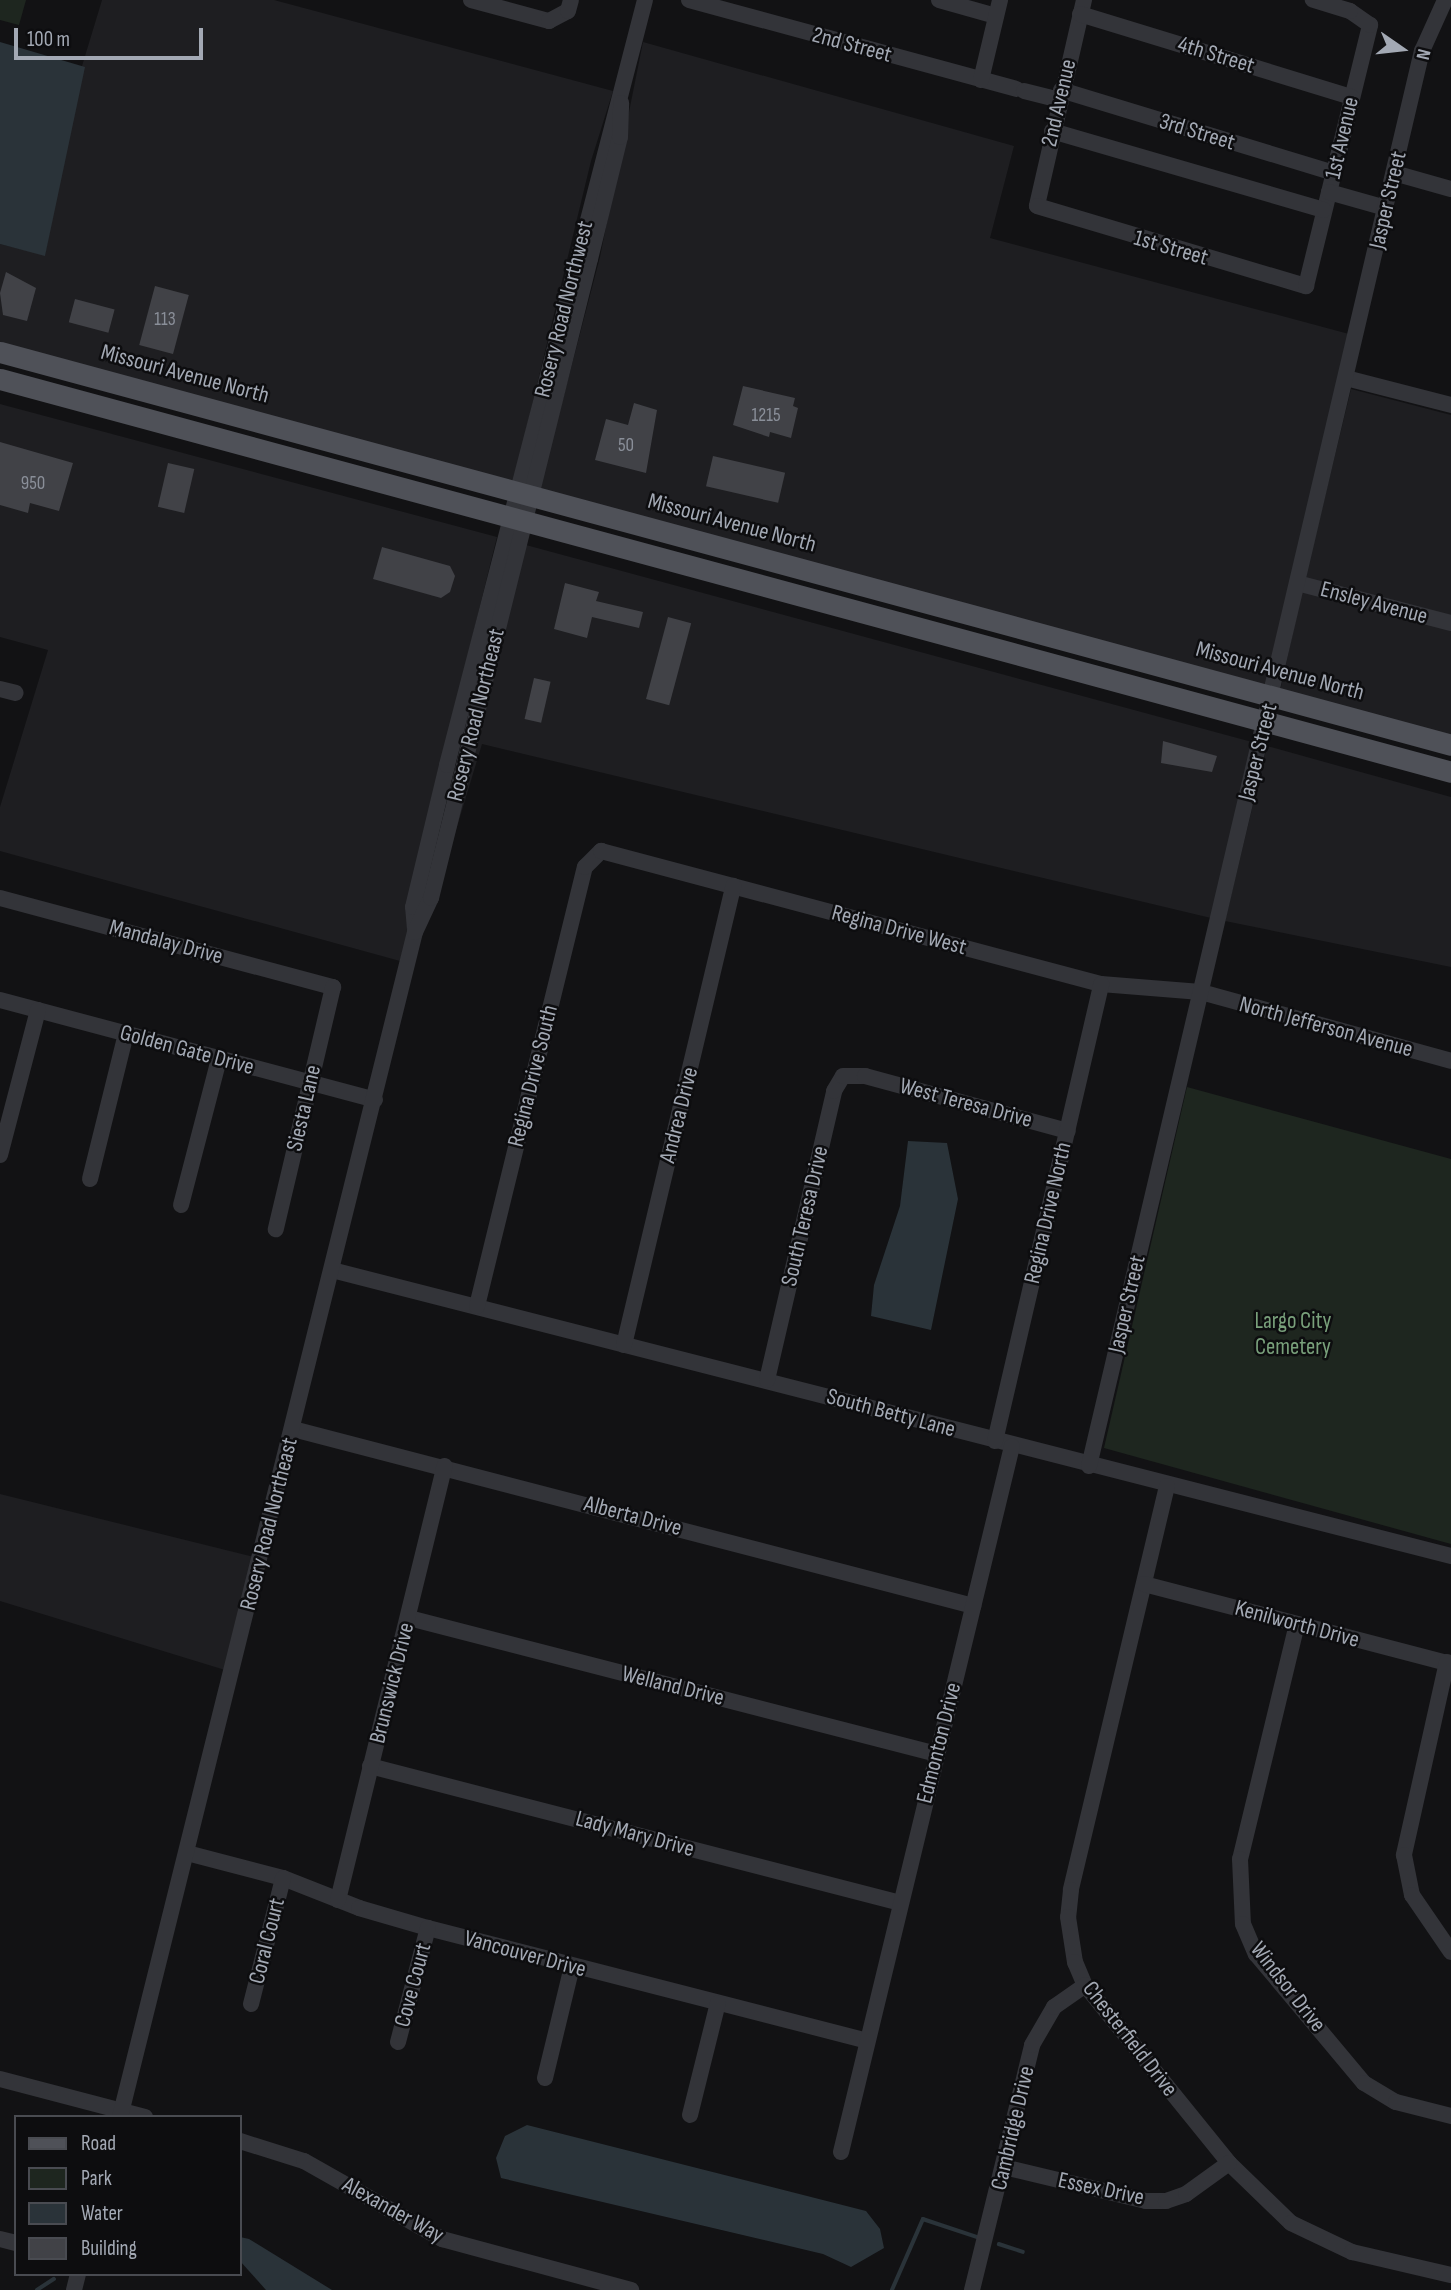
<!DOCTYPE html>
<style>
body{margin:0}
#map{position:relative;width:1451px;height:2290px;overflow:hidden;background:#121214;font-family:"Sofia Sans Condensed",sans-serif}
div>[style]{position:absolute}
.built>*{inset:0;background:#1e1e21}
.green>*{inset:0;background:#1e261f}
.water>*{inset:0;background:#2a3339}
.stream>*{height:3.5px;margin:-1.75px;padding:0 1.75px;transform-origin:1.75px;border-radius:1.75px;background:#2a3339}
.building>*{inset:0;background:#414247;transform-origin:0 0}
.minor>*{height:16px;margin:-8px;padding:0 8px;transform-origin:8px;border-radius:8px;background:#333439}
.major>*{height:21px;margin:-10.5px;padding:0 10.5px;transform-origin:10.5px;border-radius:10.5px;background:#4f5158}
span{translate:-50% -50%;white-space:nowrap;text-align:center;line-height:1.15;-webkit-text-stroke:5px #0d0d0f;paint-order:stroke}
.number-label{font-size:19px;color:#8a8f99}
.number-label span{-webkit-text-stroke-width:0}
.street-label{font-size:23px;color:#a3a9b4}
.park-label{font-size:23px;color:#79a07b}
.legend{position:absolute;left:14px;top:2115px;width:228px;height:161px;box-sizing:border-box;background:#0d0d0f;border:2px solid #494b51;margin:0;padding:9px 12px;list-style:none;font-size:21px;color:#a3a9b4}
.legend li{display:flex;align-items:center;gap:14px;height:35px}
.legend b{width:35px;border:2px solid #494b51}
.north{position:absolute;left:1367px;top:14px;width:70px;height:70px;-webkit-text-stroke:5px #0d0d0f;paint-order:stroke;rotate:104deg;font-size:19px;font-weight:700;line-height:28px;text-align:center;color:#a3a9b4}
.north::after{content:'';display:block;margin:auto;width:24px;height:32px;background:#a3a9b4;clip-path:polygon(50% 0,100% 100%,50% 72%,0 100%)}
.scale{position:absolute;left:14px;top:28px;width:189px;height:32px;box-sizing:border-box;border:4px solid #a3a9b4;border-top:0;padding-left:9px;font-size:21px;line-height:24px;white-space:nowrap;color:#a3a9b4;-webkit-text-stroke:5px #0d0d0f;paint-order:stroke}
</style>
<div id="map">
<div class="built">
<div style="clip-path:polygon(102px 0,274px 0,613px 91px,591px 161px,513px 484px,0 345px,0 244px,45px 255px,82px 66px)"></div>
<div style="clip-path:polygon(643px 42px,1014px 146px,990px 238px,1349px 334px,1266px 687px,539px 491px,600px 257px)"></div>
<div style="clip-path:polygon(1351px 389px,1451px 415px,1451px 617px,1305px 579px)"></div>
<div style="clip-path:polygon(0 404px,497px 537px,406px 905px,408px 930px,400px 961px,0 851px,0 807px,48px 650px,0 637px)"></div>
<div style="clip-path:polygon(526px 545px,1252px 742px,1211px 918px,482px 744px,450px 850px)"></div>
<div style="clip-path:polygon(1302px 591px,1451px 630px,1451px 738px,1280px 691px)"></div>
<div style="clip-path:polygon(1267px 746px,1451px 797px,1451px 967px,1225px 921px)"></div>
<div style="clip-path:polygon(0 1494px,254px 1557px,225px 1670px,0 1601px)"></div>
</div>
<div class="green">
<div style="clip-path:polygon(0 0,26px 0,19px 25px,0 20px)"></div>
<div style="clip-path:polygon(1187px 1087px,1451px 1159px,1451px 1544px,1104px 1448px)"></div>
</div>
<div class="water">
<div style="clip-path:polygon(0 42px,85px 67px,45px 256px,0 244px)"></div>
<div style="clip-path:polygon(908px 1141px,947px 1143px,958px 1199px,931px 1330px,871px 1316px,874px 1285px,900px 1206px)"></div>
<div style="clip-path:polygon(527px 2125px,866px 2211px,880px 2229px,884px 2248px,851px 2267px,823px 2254px,501px 2178px,496px 2158px,505px 2136px)"></div>
<div style="clip-path:polygon(240px 2237px,249px 2239px,332px 2290px,266px 2290px,240px 2261px)"></div>
</div>
<div class="stream">
<div style="left:999px;top:2244px;width:25px;rotate:18deg"></div>
<div style="left:37px;top:2290px;width:20px;rotate:-33deg"></div>
<div style="left:892px;top:2290px;width:77px;rotate:-66.4deg"></div>
<div style="left:923px;top:2219px;width:57px;rotate:18.4deg"></div>
</div>
<div class="building">
<div style="clip-path:polygon(6px 272px,36px 288px,27px 321px,3px 315px,0 293px)"></div>
<div style="left:155px;top:286px;width:35px;height:61px;rotate:15deg"></div>
<div style="left:75px;top:299px;width:41px;height:24px;rotate:15deg"></div>
<div style="clip-path:polygon(743px 386px,795px 398px,793px 406px,798px 408px,791px 438px,770px 432px,769px 437px,733px 425px)"></div>
<div style="clip-path:polygon(634px 403px,657px 410px,646px 473px,595px 460px,606px 419px,628px 425px)"></div>
<div style="clip-path:polygon(0 442px,73px 463px,59px 511px,30px 503px,28px 513px,0 505px)"></div>
<div style="left:713px;top:456px;width:74px;height:31px;rotate:13deg"></div>
<div style="left:168px;top:463px;width:27px;height:45px;rotate:13deg"></div>
<div style="clip-path:polygon(382px 547px,450px 566px,455px 576px,450px 592px,441px 598px,373px 579px)"></div>
<div style="clip-path:polygon(565px 583px,599px 592px,596px 601px,643px 612px,639px 628px,592px 617px,587px 638px,554px 629px)"></div>
<div style="left:668px;top:617px;width:24px;height:85px;rotate:15deg"></div>
<div style="left:534px;top:678px;width:17px;height:42px;rotate:13deg"></div>
<div style="clip-path:polygon(1163px 741px,1217px 756px,1212px 772px,1161px 763px)"></div>
</div>
<div class="minor">
<div style="left:471px;top:0;width:81px;rotate:15.1deg"></div>
<div style="left:549px;top:21px;width:21px;rotate:-28deg"></div>
<div style="left:568px;top:11px;width:11px;rotate:-75deg"></div>
<div style="left:689px;top:0;width:339px;rotate:15.2deg"></div>
<div style="left:939px;top:0;width:59px;rotate:15.7deg"></div>
<div style="left:1084px;top:0;width:211px;rotate:102.9deg"></div>
<div style="left:1037px;top:206px;width:281px;rotate:16.6deg"></div>
<div style="left:1306px;top:286px;width:269px;rotate:-76.2deg"></div>
<div style="left:1370px;top:25px;width:24px;rotate:-145deg"></div>
<div style="left:1350px;top:11px;width:39px;rotate:-163deg"></div>
<div style="left:1080px;top:14px;width:284px;rotate:17deg"></div>
<div style="left:981px;top:80px;width:82px;rotate:-76.6deg"></div>
<div style="left:1061px;top:90px;width:285px;rotate:16.9deg"></div>
<div style="left:1024px;top:91px;width:36px;rotate:14deg"></div>
<div style="left:1052px;top:131px;width:283px;rotate:16.2deg"></div>
<div style="left:1394px;top:173px;width:59px;rotate:15.7deg"></div>
<div style="left:1329px;top:192px;width:59px;rotate:15.7deg"></div>
<div style="left:1346px;top:378px;width:108px;rotate:14.4deg"></div>
<div style="left:1297px;top:583px;width:159px;rotate:14.6deg"></div>
<div style="left:0;top:689px;width:16px;rotate:14deg"></div>
<div style="left:0;top:898px;width:345px;rotate:15deg"></div>
<div style="left:333px;top:987px;width:249px;rotate:103.3deg"></div>
<div style="left:415px;top:929px;width:22px;rotate:-95deg"></div>
<div style="left:413px;top:907px;width:146px;rotate:-76.5deg"></div>
<div style="left:447px;top:765px;width:790px;rotate:-75.49deg"></div>
<div style="left:0;top:1000px;width:388px;rotate:14.9deg"></div>
<div style="left:0;top:1155px;width:150px;rotate:-75.3deg"></div>
<div style="left:90px;top:1179px;width:150px;rotate:-76.1deg"></div>
<div style="left:181px;top:1205px;width:151px;rotate:-75.4deg"></div>
<div style="left:332px;top:1270px;width:1155px;rotate:14.34deg"></div>
<div style="left:477px;top:1306px;width:452px;rotate:-76.2deg"></div>
<div style="left:585px;top:867px;width:23px;rotate:-45deg"></div>
<div style="left:601px;top:851px;width:517px;rotate:14.9deg"></div>
<div style="left:1101px;top:984px;width:100px;rotate:4.6deg"></div>
<div style="left:1201px;top:992px;width:259px;rotate:15.4deg"></div>
<div style="left:624px;top:1345px;width:472px;rotate:-76.6deg"></div>
<div style="left:767px;top:1380px;width:297px;rotate:-76.9deg"></div>
<div style="left:834px;top:1091px;width:17px;rotate:-59deg"></div>
<div style="left:843px;top:1076px;width:22px"></div>
<div style="left:865px;top:1076px;width:210px;rotate:15.2deg"></div>
<div style="left:293px;top:1429px;width:703px;rotate:14.59deg"></div>
<div style="left:995px;top:1441px;width:469px;rotate:-76.9deg"></div>
<div style="left:1089px;top:1466px;width:1454px;rotate:-76.76deg"></div>
<div style="left:1422px;top:51px;width:56px;rotate:-65.7deg"></div>
<div style="left:1167px;top:1486px;width:415px;rotate:103.4deg"></div>
<div style="left:1071px;top:1890px;width:27px;rotate:96deg"></div>
<div style="left:1068px;top:1917px;width:46px;rotate:81.2deg"></div>
<div style="left:1075px;top:1962px;width:25px;rotate:67deg"></div>
<div style="left:1085px;top:1985px;width:229px;rotate:51deg"></div>
<div style="left:1229px;top:2163px;width:86px;rotate:44.1deg"></div>
<div style="left:1291px;top:2223px;width:68px;rotate:25.4deg"></div>
<div style="left:1352px;top:2252px;width:102px;rotate:13.1deg"></div>
<div style="left:1144px;top:1584px;width:317px;rotate:14.6deg"></div>
<div style="left:409px;top:1618px;width:545px;rotate:14.44deg"></div>
<div style="left:1297px;top:1624px;width:242px;rotate:103.6deg"></div>
<div style="left:1240px;top:1859px;width:65px;rotate:87.4deg"></div>
<div style="left:1243px;top:1924px;width:33px;rotate:67deg"></div>
<div style="left:1256px;top:1954px;width:168px;rotate:50.1deg"></div>
<div style="left:1364px;top:2083px;width:37px;rotate:31deg"></div>
<div style="left:1396px;top:2102px;width:57px;rotate:14.3deg"></div>
<div style="left:1447px;top:1662px;width:198px;rotate:102.6deg"></div>
<div style="left:1404px;top:1855px;width:41px;rotate:78.7deg"></div>
<div style="left:1412px;top:1895px;width:69px;rotate:55.6deg"></div>
<div style="left:370px;top:1766px;width:547px;rotate:14.49deg"></div>
<div style="left:187px;top:1853px;width:99px;rotate:14.6deg"></div>
<div style="left:283px;top:1878px;width:82px;rotate:21.5deg"></div>
<div style="left:359px;top:1908px;width:72px;rotate:16.2deg"></div>
<div style="left:428px;top:1928px;width:453px;rotate:14.4deg"></div>
<div style="left:338px;top:1900px;width:447px;rotate:-76.2deg"></div>
<div style="left:251px;top:2004px;width:130px;rotate:-75.7deg"></div>
<div style="left:398px;top:2042px;width:118px;rotate:-75.3deg"></div>
<div style="left:545px;top:2078px;width:115px;rotate:-76.4deg"></div>
<div style="left:0;top:2079px;width:150px;rotate:14.7deg"></div>
<div style="left:690px;top:2115px;width:115px;rotate:-76deg"></div>
<div style="left:120px;top:2117px;width:1221px;rotate:-76.02deg"></div>
<div style="left:415px;top:932px;width:38px;rotate:-65deg"></div>
<div style="left:431px;top:898px;width:658px;rotate:-76.03deg"></div>
<div style="left:590px;top:259px;width:126px;rotate:-76.2deg"></div>
<div style="left:620px;top:137px;width:34px;rotate:-88deg"></div>
<div style="left:240px;top:2141px;width:67px;rotate:17.4deg"></div>
<div style="left:304px;top:2161px;width:159px;rotate:29.5deg"></div>
<div style="left:442px;top:2239px;width:196px;rotate:15.1deg"></div>
<div style="left:841px;top:2152px;width:726px;rotate:-76.38deg"></div>
<div style="left:1004px;top:2167px;width:146px;rotate:13.5deg"></div>
<div style="left:1146px;top:2201px;width:20px"></div>
<div style="left:1166px;top:2201px;width:21px;rotate:-19deg"></div>
<div style="left:1186px;top:2194px;width:53px;rotate:-35.8deg"></div>
<div style="left:0;top:2239px;width:16px;rotate:14deg"></div>
<div style="left:74px;top:2290px;width:16px;rotate:-76deg"></div>
<div style="left:972px;top:2290px;width:252px;rotate:-76.2deg"></div>
<div style="left:1032px;top:2045px;width:44px;rotate:-59.9deg"></div>
<div style="left:1054px;top:2007px;width:38px;rotate:-35deg"></div>
</div>
<div class="major">
<div style="left:0;top:352px;width:1503px;rotate:15.15deg"></div>
<div style="left:0;top:379px;width:1503px;rotate:15.15deg"></div>
</div>
<div class="number-label">
<span style="left:165px;top:320px">113</span>
<span style="left:766px;top:416px">1215</span>
<span style="left:626px;top:446px">50</span>
<span style="left:33px;top:484px">950</span>
</div>
<div class="street-label">
<span style="left:852px;top:45px;rotate:15deg">2nd Street</span>
<span style="left:1216px;top:55px;rotate:17deg">4th Street</span>
<span style="left:1059px;top:103px;rotate:-77deg">2nd Avenue</span>
<span style="left:1197px;top:132px;rotate:17deg">3rd Street</span>
<span style="left:1342px;top:138px;rotate:-77deg">1st Avenue</span>
<span style="left:1388px;top:200px;rotate:-77deg">Jasper Street</span>
<span style="left:1171px;top:248px;rotate:16deg">1st Street</span>
<span style="left:564px;top:309px;rotate:-76deg">Rosery Road Northwest</span>
<span style="left:185px;top:374px;rotate:15deg">Missouri Avenue North</span>
<span style="left:732px;top:523px;rotate:15deg">Missouri Avenue North</span>
<span style="left:1374px;top:603px;rotate:15deg">Ensley Avenue</span>
<span style="left:1280px;top:671px;rotate:15deg">Missouri Avenue North</span>
<span style="left:476px;top:715px;rotate:-76deg">Rosery Road Northeast</span>
<span style="left:1258px;top:752px;rotate:-76deg">Jasper Street</span>
<span style="left:899px;top:930px;rotate:15deg">Regina Drive West</span>
<span style="left:166px;top:942px;rotate:15deg">Mandalay Drive</span>
<span style="left:1326px;top:1027px;rotate:15deg">North Jefferson Avenue</span>
<span style="left:187px;top:1050px;rotate:15deg">Golden Gate Drive</span>
<span style="left:533px;top:1076px;rotate:-76deg">Regina Drive South</span>
<span style="left:966px;top:1103px;rotate:15deg">West Teresa Drive</span>
<span style="left:304px;top:1108px;rotate:-77deg">Siesta Lane</span>
<span style="left:679px;top:1115px;rotate:-76deg">Andrea Drive</span>
<span style="left:1048px;top:1213px;rotate:-77deg">Regina Drive North</span>
<span style="left:805px;top:1216px;rotate:-77deg">South Teresa Drive</span>
<span style="left:1127px;top:1304px;rotate:-77deg">Jasper Street</span>
<span style="left:891px;top:1413px;rotate:15deg">South Betty Lane</span>
<span style="left:633px;top:1516px;rotate:15deg">Alberta Drive</span>
<span style="left:269px;top:1524px;rotate:-76deg">Rosery Road Northeast</span>
<span style="left:1297px;top:1624px;rotate:15deg">Kenilworth Drive</span>
<span style="left:392px;top:1683px;rotate:-76deg">Brunswick Drive</span>
<span style="left:673px;top:1686px;rotate:14deg">Welland Drive</span>
<span style="left:939px;top:1743px;rotate:-76deg">Edmonton Drive</span>
<span style="left:635px;top:1834px;rotate:15deg">Lady Mary Drive</span>
<span style="left:267px;top:1941px;rotate:-76deg">Coral Court</span>
<span style="left:525px;top:1954px;rotate:15deg">Vancouver Drive</span>
<span style="left:413px;top:1985px;rotate:-75deg">Cove Court</span>
<span style="left:1288px;top:1987px;rotate:52deg">Windsor Drive</span>
<span style="left:1130px;top:2039px;rotate:52deg">Chesterfield Drive</span>
<span style="left:1013px;top:2128px;rotate:-77deg">Cambridge Drive</span>
<span style="left:1101px;top:2189px;rotate:12deg">Essex Drive</span>
<span style="left:393px;top:2210px;rotate:29deg">Alexander Way</span>
</div>
<div class="park-label">
<span style="left:1293px;top:1334px">Largo City<br>Cemetery</span>
</div>
<ul class="legend">
<li><b style="height:9px;background:#4f5158"></b>Road</li>
<li><b style="height:19px;background:#1e261f"></b>Park</li>
<li><b style="height:19px;background:#2a3339"></b>Water</li>
<li><b style="height:19px;background:#414247"></b>Building</li>
</ul>
<div class="north">N</div>
<div class="scale">100 m</div>
</div>
